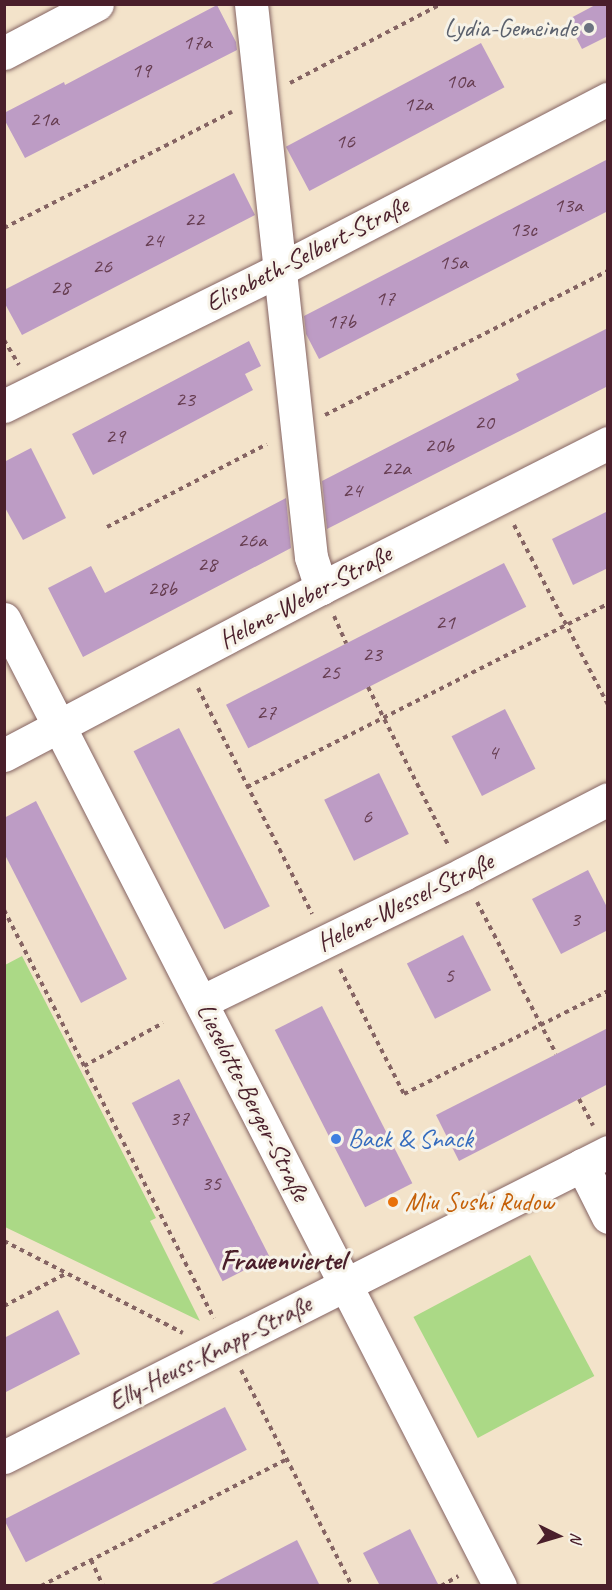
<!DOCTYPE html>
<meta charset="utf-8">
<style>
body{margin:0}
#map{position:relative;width:612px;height:1590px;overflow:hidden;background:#f3e3ca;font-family:Caveat,sans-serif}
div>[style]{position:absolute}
.green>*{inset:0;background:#abd986;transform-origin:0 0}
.building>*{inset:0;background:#bd9cc5;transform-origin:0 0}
.path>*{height:4px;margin-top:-2px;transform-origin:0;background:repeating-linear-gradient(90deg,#856463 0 4.5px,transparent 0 9px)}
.roads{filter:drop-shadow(0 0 2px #856463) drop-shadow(0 0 2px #856463)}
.minor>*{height:33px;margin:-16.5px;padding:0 16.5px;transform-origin:16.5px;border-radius:16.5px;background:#fff}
.dots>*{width:16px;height:16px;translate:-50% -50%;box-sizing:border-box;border:3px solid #f7f3e8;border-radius:50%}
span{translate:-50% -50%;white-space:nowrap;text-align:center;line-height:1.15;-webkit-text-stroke:6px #f7f3e8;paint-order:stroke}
.number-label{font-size:22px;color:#673e52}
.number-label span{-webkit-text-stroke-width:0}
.worship-label{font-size:26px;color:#5b616d}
.right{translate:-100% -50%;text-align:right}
.street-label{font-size:26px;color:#4a1f2b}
.shop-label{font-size:26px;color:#366cbe}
.left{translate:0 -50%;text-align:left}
.food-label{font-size:26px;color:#c56008}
.quarter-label{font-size:28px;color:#4a1f2b;font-weight:700}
.frame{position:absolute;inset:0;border:6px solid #4a1f2b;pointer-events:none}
.north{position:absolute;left:528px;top:1506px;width:60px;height:60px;-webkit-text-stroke:4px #f7f3e8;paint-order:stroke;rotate:95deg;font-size:16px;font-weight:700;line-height:24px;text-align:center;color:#4a1f2b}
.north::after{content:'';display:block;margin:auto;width:21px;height:27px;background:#4a1f2b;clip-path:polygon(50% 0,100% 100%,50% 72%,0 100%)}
</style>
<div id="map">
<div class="green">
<div style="clip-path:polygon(22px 956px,156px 1218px,150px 1221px,200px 1321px,5px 1227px,5px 965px)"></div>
<div style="left:530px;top:1255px;width:137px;height:132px;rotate:62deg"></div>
</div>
<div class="building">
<div style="clip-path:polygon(597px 4px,608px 4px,608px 36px,582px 49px,567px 20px)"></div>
<div style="clip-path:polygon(217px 5px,236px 42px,237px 50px,25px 158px,4px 119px,4px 113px,64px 82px,65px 85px)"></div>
<div style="left:481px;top:43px;width:50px;height:221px;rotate:62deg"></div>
<div style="clip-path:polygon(608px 159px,608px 211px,319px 359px,306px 334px,304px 316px)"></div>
<div style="clip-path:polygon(234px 173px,255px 215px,22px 335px,4px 302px,4px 290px)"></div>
<div style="clip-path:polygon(608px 328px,608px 386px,327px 529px,322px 481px,519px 380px,516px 374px)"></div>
<div style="clip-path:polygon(249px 341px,261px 366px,245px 374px,253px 390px,93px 475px,72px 434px)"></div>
<div style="clip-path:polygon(31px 448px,66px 518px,23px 540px,4px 506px,4px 462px)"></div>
<div style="clip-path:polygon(286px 498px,291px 548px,83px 657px,48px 588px,91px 566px,105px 593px)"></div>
<div style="clip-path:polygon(608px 511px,608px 568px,573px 585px,552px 539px)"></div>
<div style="left:504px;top:563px;width:49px;height:312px;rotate:63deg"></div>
<div style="left:505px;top:709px;width:67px;height:60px;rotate:63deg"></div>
<div style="left:179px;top:728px;width:200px;height:51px;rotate:63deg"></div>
<div style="left:379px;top:773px;width:68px;height:61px;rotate:64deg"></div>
<div style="clip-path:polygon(36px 801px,127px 979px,81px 1003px,4px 853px,4px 818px)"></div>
<div style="clip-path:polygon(588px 870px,608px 909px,608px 930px,561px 954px,532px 899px)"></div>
<div style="left:463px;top:935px;width:62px;height:63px;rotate:63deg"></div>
<div style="left:322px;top:1006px;width:199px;height:53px;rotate:63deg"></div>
<div style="clip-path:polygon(608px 1028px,608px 1084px,459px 1161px,436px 1115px)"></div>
<div style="left:179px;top:1079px;width:200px;height:53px;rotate:63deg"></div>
<div style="clip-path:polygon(58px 1310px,80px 1354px,4px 1393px,4px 1338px)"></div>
<div style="left:225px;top:1407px;width:48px;height:248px;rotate:63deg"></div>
<div style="clip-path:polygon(410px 1529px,439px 1586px,380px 1586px,363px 1553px)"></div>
<div style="clip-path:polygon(297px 1540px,320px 1586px,208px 1586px)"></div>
</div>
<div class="path">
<div style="left:290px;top:83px;width:170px;rotate:-27.6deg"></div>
<div style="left:4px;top:228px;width:256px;rotate:-27deg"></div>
<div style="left:4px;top:340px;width:29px;rotate:59deg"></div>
<div style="left:325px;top:415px;width:318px;rotate:-27deg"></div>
<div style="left:514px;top:525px;width:203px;rotate:62.4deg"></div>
<div style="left:107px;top:527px;width:180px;rotate:-27.4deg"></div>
<div style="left:334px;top:616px;width:30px;rotate:66deg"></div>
<div style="left:368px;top:687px;width:179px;rotate:63.1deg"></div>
<div style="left:198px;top:688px;width:253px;rotate:63.2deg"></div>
<div style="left:247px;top:787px;width:405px;rotate:-26.9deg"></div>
<div style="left:477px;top:902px;width:171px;rotate:62.5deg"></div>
<div style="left:4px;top:910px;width:459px;rotate:62.8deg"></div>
<div style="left:340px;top:969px;width:140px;rotate:62.9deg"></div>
<div style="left:404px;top:1094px;width:229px;rotate:-26.8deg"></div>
<div style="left:84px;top:1066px;width:90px;rotate:-28.6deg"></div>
<div style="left:579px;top:1099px;width:30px;rotate:62deg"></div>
<div style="left:4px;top:1241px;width:201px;rotate:27.2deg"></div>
<div style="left:4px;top:1306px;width:71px;rotate:-27.6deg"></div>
<div style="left:241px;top:1370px;width:243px;rotate:62.8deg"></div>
<div style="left:91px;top:1560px;width:29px;rotate:65deg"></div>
<div style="left:41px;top:1586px;width:277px;rotate:-27.3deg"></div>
<div style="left:441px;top:1586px;width:20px;rotate:-30deg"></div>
</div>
<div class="roads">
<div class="minor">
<div style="left:251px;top:4px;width:556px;rotate:83.81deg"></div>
<div style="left:311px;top:557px;width:33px;rotate:72deg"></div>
<div style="left:4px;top:53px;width:105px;rotate:-27.8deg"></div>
<div style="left:4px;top:406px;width:307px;rotate:-26.3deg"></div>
<div style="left:279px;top:270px;width:371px;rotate:-27.5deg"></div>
<div style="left:4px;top:619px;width:1087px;rotate:62.85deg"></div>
<div style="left:4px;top:755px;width:358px;rotate:-27.8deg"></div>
<div style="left:321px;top:588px;width:322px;rotate:-26.8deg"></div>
<div style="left:201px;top:1002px;width:292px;rotate:-26deg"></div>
<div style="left:463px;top:874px;width:163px;rotate:-27.3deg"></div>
<div style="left:582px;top:1165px;width:58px;rotate:63.4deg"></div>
<div style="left:4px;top:1457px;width:677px;rotate:-26.79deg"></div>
</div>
</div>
<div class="dots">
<div style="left:589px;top:28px;background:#6b7280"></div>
<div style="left:336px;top:1139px;background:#3f7fe0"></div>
<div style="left:393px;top:1202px;background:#e8710a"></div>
</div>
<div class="number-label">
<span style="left:197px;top:43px">17a</span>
<span style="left:141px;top:71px">19</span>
<span style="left:460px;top:82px">10a</span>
<span style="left:418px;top:105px">12a</span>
<span style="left:44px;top:120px">21a</span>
<span style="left:345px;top:142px">16</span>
<span style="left:568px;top:206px">13a</span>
<span style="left:194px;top:220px">22</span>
<span style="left:523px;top:230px">13c</span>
<span style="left:153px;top:241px">24</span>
<span style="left:453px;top:263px">15a</span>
<span style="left:102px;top:267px">26</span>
<span style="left:60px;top:288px">28</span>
<span style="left:385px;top:299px">17</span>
<span style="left:341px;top:322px">17b</span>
<span style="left:185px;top:400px">23</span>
<span style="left:484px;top:423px">20</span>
<span style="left:115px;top:437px">29</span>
<span style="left:439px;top:446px">20b</span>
<span style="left:396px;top:469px">22a</span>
<span style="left:352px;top:491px">24</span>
<span style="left:252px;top:541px">26a</span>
<span style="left:207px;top:565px">28</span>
<span style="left:162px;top:589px">28b</span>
<span style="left:445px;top:623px">21</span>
<span style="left:372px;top:655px">23</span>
<span style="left:330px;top:673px">25</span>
<span style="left:266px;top:713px">27</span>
<span style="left:493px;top:753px">4</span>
<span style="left:367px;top:817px">6</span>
<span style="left:575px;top:920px">3</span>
<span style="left:449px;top:976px">5</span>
<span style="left:179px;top:1119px">37</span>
<span style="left:211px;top:1184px">35</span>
</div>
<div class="worship-label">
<span class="right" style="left:577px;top:28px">Lydia-Gemeinde</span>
</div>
<div class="street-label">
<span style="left:307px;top:254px;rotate:-27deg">Elisabeth-Selbert-Straße</span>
<span style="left:305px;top:597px;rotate:-28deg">Helene-Weber-Straße</span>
<span style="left:405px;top:902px;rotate:-26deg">Helene-Wessel-Straße</span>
<span style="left:253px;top:1102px;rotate:63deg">Lieselotte-Berger-Straße</span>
<span style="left:210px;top:1353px;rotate:-27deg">Elly-Heuss-Knapp-Straße</span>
</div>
<div class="shop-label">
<span class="left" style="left:348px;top:1139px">Back &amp; Snack</span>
</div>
<div class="food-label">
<span class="left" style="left:405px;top:1202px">Miu Sushi Rudow</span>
</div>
<div class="quarter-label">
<span style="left:283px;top:1260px">Frauenviertel</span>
</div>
<div class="frame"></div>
<div class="north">N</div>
</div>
